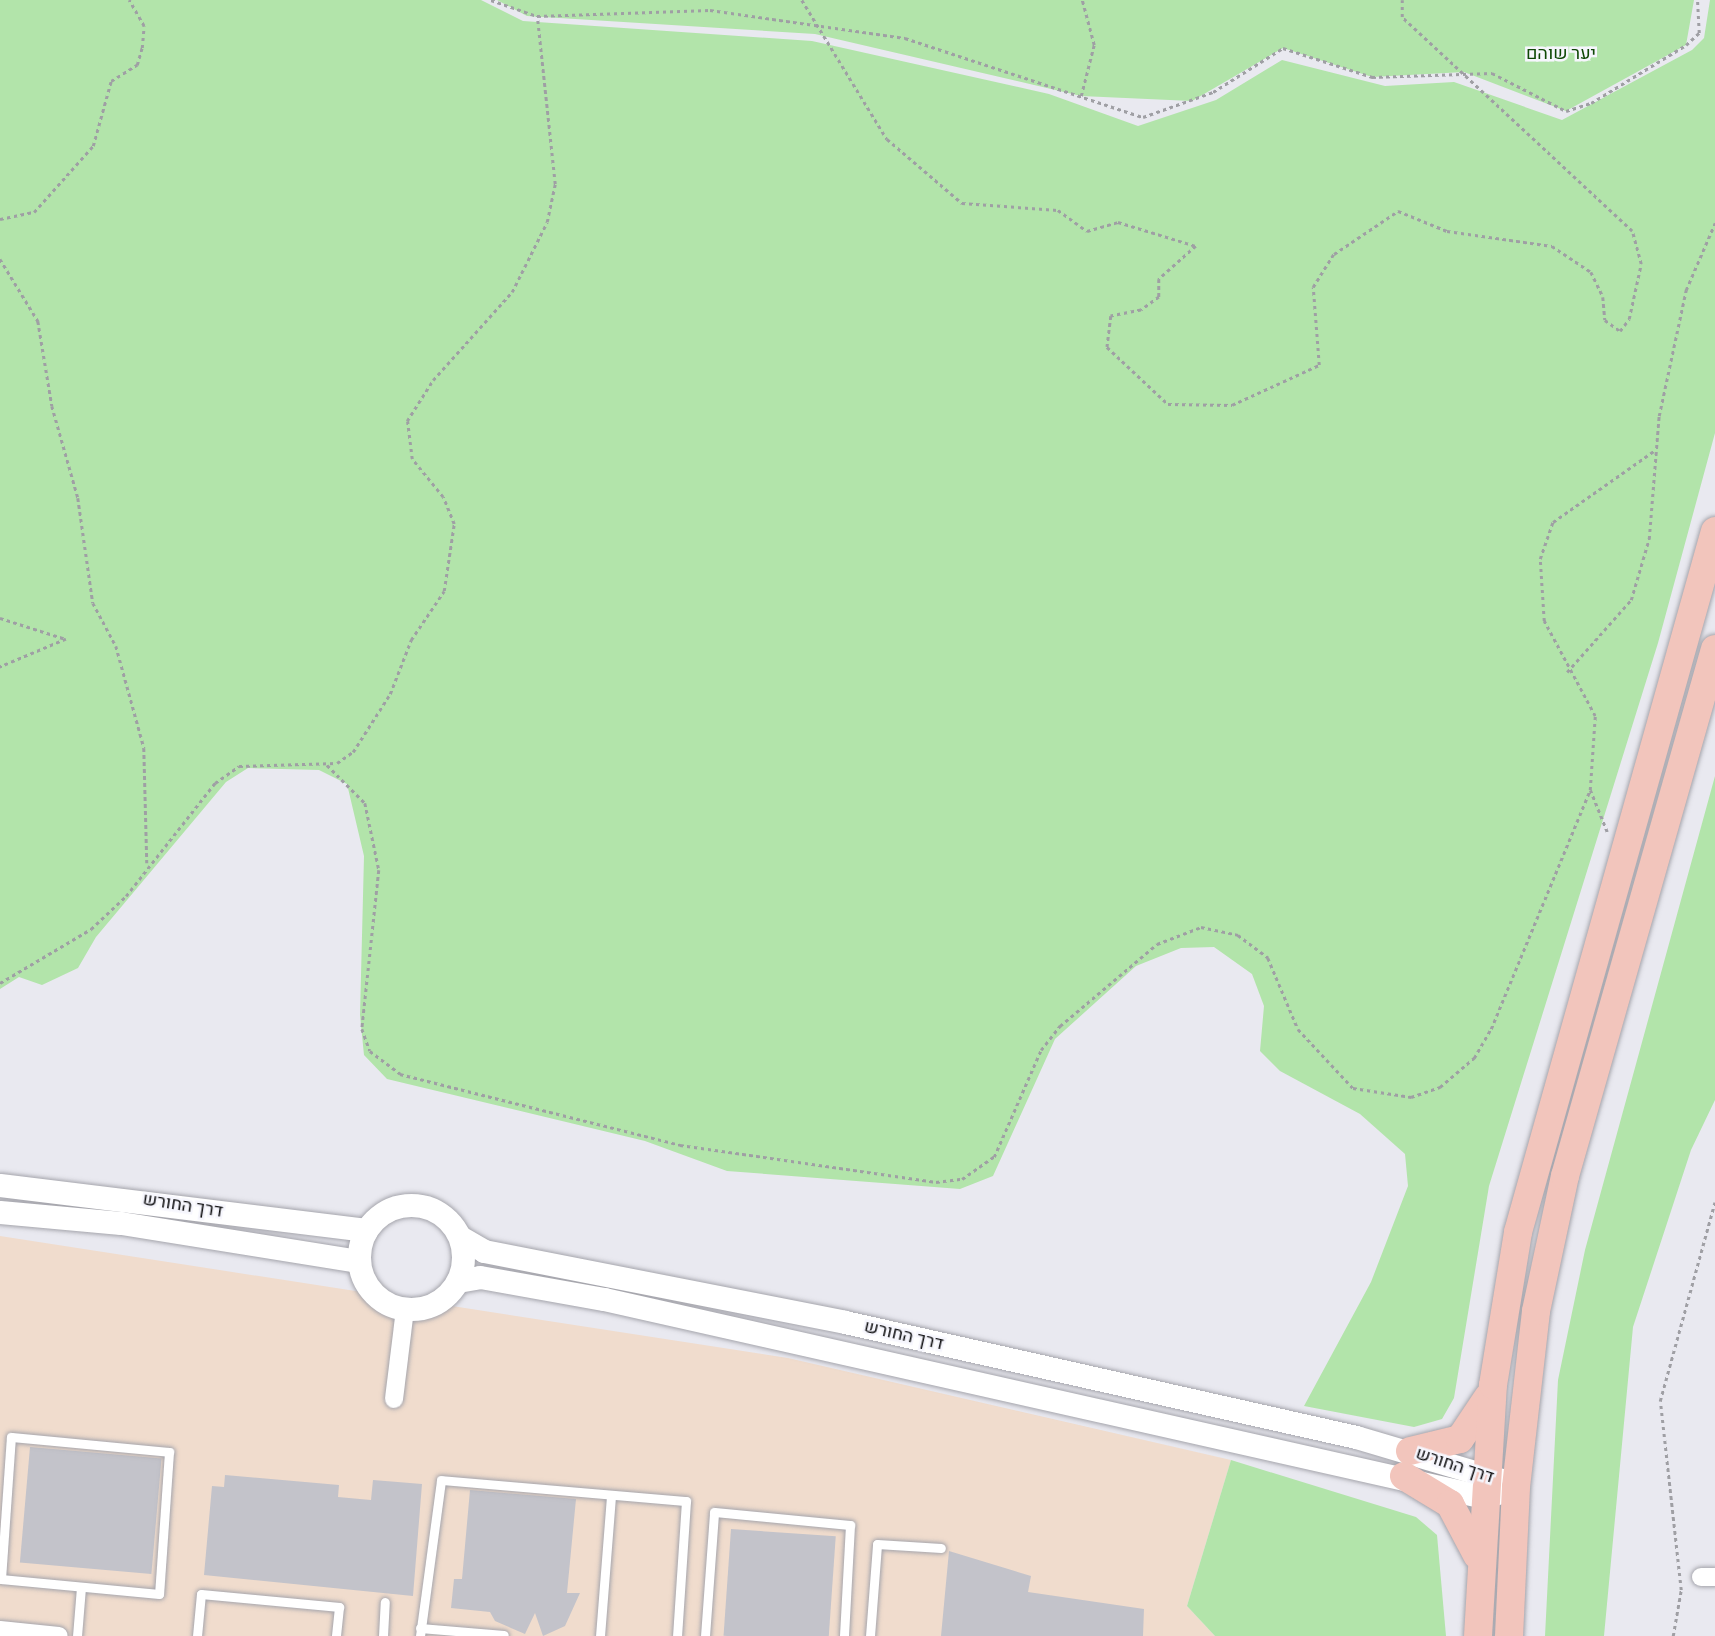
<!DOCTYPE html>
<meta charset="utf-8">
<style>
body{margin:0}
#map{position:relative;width:1715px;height:1636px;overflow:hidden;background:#e9e9f0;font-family:"PT Sans Narrow",Heebo,sans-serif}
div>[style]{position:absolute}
.industrial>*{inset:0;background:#f0dccd}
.green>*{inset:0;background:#b2e4aa}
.building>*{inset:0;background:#c3c3ca;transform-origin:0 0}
.path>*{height:2.5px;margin-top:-1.25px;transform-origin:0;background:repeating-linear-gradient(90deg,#9f9fa4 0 3.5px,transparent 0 7px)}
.roads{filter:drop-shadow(0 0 2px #a5a5ac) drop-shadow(0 0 2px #a5a5ac)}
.service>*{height:9px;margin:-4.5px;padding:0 4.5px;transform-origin:4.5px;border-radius:4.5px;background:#fff}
.minor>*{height:18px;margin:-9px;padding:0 9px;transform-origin:9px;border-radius:9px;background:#fff}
.tertiary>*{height:23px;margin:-11.5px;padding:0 11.5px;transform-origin:11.5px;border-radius:11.5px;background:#fff}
.tertiary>.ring{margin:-11.5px;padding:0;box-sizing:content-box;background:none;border:23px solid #fff;border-radius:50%}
.primary>*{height:28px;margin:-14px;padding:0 14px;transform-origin:14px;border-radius:14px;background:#f2c5bc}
span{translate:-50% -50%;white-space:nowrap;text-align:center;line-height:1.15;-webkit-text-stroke:5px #f6f6fd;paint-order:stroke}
.park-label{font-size:18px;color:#0e4805}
.street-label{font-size:18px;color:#0e0e10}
</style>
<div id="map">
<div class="industrial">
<div style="clip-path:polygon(0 1236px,788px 1358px,1231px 1460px,1187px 1606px,1215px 1636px,0 1636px)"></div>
</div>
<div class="green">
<div style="clip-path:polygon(0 0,481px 0,523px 21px,812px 41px,1049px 94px,1138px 126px,1216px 100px,1282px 60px,1385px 86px,1454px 82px,1562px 120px,1692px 50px,1704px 38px,1710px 0,1715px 0,1715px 433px,1658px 643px,1489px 1186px,1454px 1398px,1442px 1419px,1414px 1427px,1304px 1406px,1371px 1282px,1408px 1186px,1405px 1154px,1360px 1114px,1280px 1071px,1260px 1051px,1264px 1006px,1252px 974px,1214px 947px,1181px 948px,1136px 966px,1055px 1039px,993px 1176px,960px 1189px,727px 1171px,645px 1141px,387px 1079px,364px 1055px,360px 1015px,364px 856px,347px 784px,319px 770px,248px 768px,226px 782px,96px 937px,78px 968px,42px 985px,19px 977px,0 989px)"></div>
<div style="clip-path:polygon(497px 0,1694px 0,1686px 45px,1566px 111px,1464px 72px,1372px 77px,1283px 48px,1192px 101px,1081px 96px,815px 34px,527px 16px)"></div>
<div style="clip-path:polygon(1715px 776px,1715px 1100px,1691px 1150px,1633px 1327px,1604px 1636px,1545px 1636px,1558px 1380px,1585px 1250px)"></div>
<div style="clip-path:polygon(1231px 1460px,1416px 1517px,1437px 1535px,1446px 1636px,1215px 1636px,1187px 1606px)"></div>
</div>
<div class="building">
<div style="left:30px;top:1447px;width:132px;height:116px;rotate:5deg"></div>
<div style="clip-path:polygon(225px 1475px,339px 1485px,338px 1497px,371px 1500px,373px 1480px,422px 1484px,413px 1596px,204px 1575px,212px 1486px,224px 1487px)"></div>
<div style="clip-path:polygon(470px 1490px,576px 1499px,567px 1593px,580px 1593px,565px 1626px,543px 1636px,535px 1613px,525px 1634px,495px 1621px,490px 1612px,451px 1608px,454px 1579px,462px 1579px)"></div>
<div style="left:731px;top:1529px;width:105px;height:107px;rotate:4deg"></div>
<div style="clip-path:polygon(949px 1551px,1031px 1576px,1028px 1592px,1144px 1609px,1143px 1636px,941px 1636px)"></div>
</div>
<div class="path">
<div style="left:491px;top:0;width:49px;rotate:19.2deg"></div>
<div style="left:537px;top:16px;width:173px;rotate:-2deg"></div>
<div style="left:710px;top:10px;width:197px;rotate:8.2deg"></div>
<div style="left:905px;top:38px;width:251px;rotate:18.4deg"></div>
<div style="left:1143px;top:117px;width:74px;rotate:-19.7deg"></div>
<div style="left:1213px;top:92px;width:83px;rotate:-32.2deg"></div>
<div style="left:1283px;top:48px;width:94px;rotate:18deg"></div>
<div style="left:1372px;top:77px;width:120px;rotate:-1.9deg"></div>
<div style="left:1492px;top:73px;width:83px;rotate:27.2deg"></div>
<div style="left:1566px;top:111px;width:26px;rotate:-18deg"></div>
<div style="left:1591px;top:103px;width:111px;rotate:-31.4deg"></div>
<div style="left:1686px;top:45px;width:18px;rotate:-43deg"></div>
<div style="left:1699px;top:33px;width:33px;rotate:-93deg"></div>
<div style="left:802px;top:0;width:163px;rotate:58.6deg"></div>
<div style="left:887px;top:139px;width:99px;rotate:40.5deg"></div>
<div style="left:962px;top:203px;width:96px;rotate:4.2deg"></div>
<div style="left:1058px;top:210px;width:36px;rotate:36deg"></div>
<div style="left:1087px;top:231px;width:32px;rotate:-16deg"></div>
<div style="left:1118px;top:222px;width:82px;rotate:17.1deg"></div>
<div style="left:1196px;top:246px;width:50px;rotate:138.3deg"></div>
<div style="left:1159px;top:279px;width:18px;rotate:90deg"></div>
<div style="left:1159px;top:297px;width:22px;rotate:144deg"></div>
<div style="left:1141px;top:310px;width:31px;rotate:169deg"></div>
<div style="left:1111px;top:316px;width:31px;rotate:97deg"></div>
<div style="left:1107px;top:347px;width:83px;rotate:43.1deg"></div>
<div style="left:1168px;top:404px;width:64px;rotate:0.9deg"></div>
<div style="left:1232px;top:405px;width:96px;rotate:-24.7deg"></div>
<div style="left:1319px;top:365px;width:78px;rotate:-94.4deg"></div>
<div style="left:1313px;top:287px;width:39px;rotate:-58deg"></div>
<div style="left:1334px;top:254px;width:77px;rotate:-33.9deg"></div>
<div style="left:1398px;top:211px;width:53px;rotate:22.2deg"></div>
<div style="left:1447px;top:231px;width:106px;rotate:8.1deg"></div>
<div style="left:1552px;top:246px;width:47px;rotate:33.7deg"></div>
<div style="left:1591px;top:272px;width:28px;rotate:64deg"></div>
<div style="left:1603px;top:297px;width:23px;rotate:85deg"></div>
<div style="left:1605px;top:320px;width:19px;rotate:36deg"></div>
<div style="left:1620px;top:331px;width:15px;rotate:-53deg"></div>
<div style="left:1629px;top:319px;width:56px;rotate:-77.7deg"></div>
<div style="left:1641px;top:264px;width:34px;rotate:-105deg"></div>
<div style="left:1632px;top:231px;width:314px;rotate:-137.1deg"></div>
<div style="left:1402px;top:17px;width:17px;rotate:-90deg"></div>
<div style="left:1081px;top:96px;width:53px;rotate:-75.7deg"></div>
<div style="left:1094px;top:45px;width:47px;rotate:-104.9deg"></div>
<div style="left:0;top:219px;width:35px;rotate:-12deg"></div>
<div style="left:34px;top:212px;width:89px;rotate:-48.2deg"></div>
<div style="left:93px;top:146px;width:67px;rotate:-74.5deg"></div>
<div style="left:111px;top:81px;width:31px;rotate:-32deg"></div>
<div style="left:137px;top:65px;width:18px;rotate:-74deg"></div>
<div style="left:142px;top:48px;width:22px;rotate:-85deg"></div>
<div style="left:144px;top:26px;width:30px;rotate:-120deg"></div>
<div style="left:0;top:259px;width:73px;rotate:58.5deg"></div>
<div style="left:38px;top:321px;width:86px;rotate:80.6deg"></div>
<div style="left:52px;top:406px;width:96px;rotate:74.2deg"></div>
<div style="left:78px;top:498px;width:106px;rotate:81.9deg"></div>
<div style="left:93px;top:603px;width:49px;rotate:61.9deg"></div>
<div style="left:116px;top:646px;width:106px;rotate:74.6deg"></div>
<div style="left:144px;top:748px;width:115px;rotate:88.5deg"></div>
<div style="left:0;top:618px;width:69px;rotate:17.7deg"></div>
<div style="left:66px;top:639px;width:72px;rotate:157deg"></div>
<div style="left:1567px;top:672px;width:96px;rotate:-48.4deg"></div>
<div style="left:1631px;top:600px;width:64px;rotate:-73.6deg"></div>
<div style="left:1649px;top:539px;width:123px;rotate:-85.4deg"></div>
<div style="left:1659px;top:416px;width:129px;rotate:-77.9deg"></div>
<div style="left:1686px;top:290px;width:73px;rotate:-66.6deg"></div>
<div style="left:327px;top:765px;width:54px;rotate:45deg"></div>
<div style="left:365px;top:803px;width:68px;rotate:78.2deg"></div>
<div style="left:379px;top:870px;width:160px;rotate:96.1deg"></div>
<div style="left:362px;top:1029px;width:23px;rotate:70deg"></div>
<div style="left:370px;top:1051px;width:38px;rotate:37deg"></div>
<div style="left:400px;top:1074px;width:289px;rotate:14.2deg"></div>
<div style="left:680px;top:1145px;width:259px;rotate:8.2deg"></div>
<div style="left:936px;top:1182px;width:26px;rotate:-7deg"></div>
<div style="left:962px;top:1179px;width:39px;rotate:-35deg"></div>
<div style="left:994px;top:1157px;width:117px;rotate:-66.3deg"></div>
<div style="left:1041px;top:1050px;width:31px;rotate:-52deg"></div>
<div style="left:1060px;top:1026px;width:127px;rotate:-40.2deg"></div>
<div style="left:1157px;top:944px;width:47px;rotate:-21.1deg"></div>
<div style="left:1201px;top:927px;width:38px;rotate:12deg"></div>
<div style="left:1238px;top:935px;width:38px;rotate:37deg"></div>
<div style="left:1268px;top:958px;width:77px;rotate:67.1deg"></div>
<div style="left:1298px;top:1029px;width:81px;rotate:47deg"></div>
<div style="left:1353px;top:1088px;width:59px;rotate:8.8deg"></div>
<div style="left:1411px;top:1097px;width:31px;rotate:-19deg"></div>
<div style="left:1440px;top:1087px;width:45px;rotate:-40.5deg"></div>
<div style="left:1474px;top:1058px;width:34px;rotate:-60deg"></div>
<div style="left:1491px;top:1029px;width:259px;rotate:-67.5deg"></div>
<div style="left:1607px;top:832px;width:45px;rotate:-112deg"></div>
<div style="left:1590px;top:790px;width:74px;rotate:-86.1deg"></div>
<div style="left:1595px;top:716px;width:108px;rotate:-118.2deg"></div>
<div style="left:1544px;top:621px;width:62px;rotate:-93.7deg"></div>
<div style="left:1540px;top:559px;width:39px;rotate:-71deg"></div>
<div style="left:1553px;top:522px;width:125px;rotate:-35.2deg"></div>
<div style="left:0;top:983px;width:106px;rotate:-30.7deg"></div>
<div style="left:91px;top:929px;width:48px;rotate:-43.3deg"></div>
<div style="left:126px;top:896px;width:144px;rotate:-51.8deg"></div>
<div style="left:215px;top:783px;width:29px;rotate:-35deg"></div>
<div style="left:239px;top:766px;width:98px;rotate:-1.8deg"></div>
<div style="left:337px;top:763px;width:19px;rotate:-35deg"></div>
<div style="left:353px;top:752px;width:69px;rotate:-57.5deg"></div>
<div style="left:390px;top:694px;width:58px;rotate:-68.7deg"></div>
<div style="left:411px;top:640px;width:59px;rotate:-56deg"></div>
<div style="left:444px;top:591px;width:68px;rotate:-81.5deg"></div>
<div style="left:454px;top:524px;width:29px;rotate:-112deg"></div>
<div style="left:443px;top:497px;width:49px;rotate:-129.2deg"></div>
<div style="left:412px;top:459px;width:38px;rotate:-97deg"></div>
<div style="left:407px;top:421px;width:49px;rotate:-57.6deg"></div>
<div style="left:433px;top:380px;width:118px;rotate:-48.1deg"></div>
<div style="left:512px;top:292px;width:78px;rotate:-63.4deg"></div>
<div style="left:547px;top:222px;width:39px;rotate:-78deg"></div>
<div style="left:555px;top:184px;width:169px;rotate:-96.1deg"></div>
<div style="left:1673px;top:1636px;width:47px;rotate:-80.1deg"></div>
<div style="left:1681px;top:1590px;width:190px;rotate:-96.3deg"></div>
<div style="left:1660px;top:1401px;width:206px;rotate:-74.6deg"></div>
</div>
<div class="roads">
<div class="service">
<div style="left:11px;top:1437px;width:159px;rotate:5.4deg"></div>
<div style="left:169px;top:1452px;width:142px;rotate:94deg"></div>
<div style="left:159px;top:1594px;width:159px;rotate:-174.6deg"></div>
<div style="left:1px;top:1579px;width:142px;rotate:-86deg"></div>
<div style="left:420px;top:1628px;width:84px;rotate:4.8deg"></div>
<div style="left:77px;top:1636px;width:49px;rotate:-85.3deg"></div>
<div style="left:197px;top:1636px;width:42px;rotate:-84.6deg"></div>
<div style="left:201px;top:1594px;width:139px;rotate:5.4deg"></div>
<div style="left:339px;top:1607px;width:29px;rotate:96deg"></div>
<div style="left:383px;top:1636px;width:34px;rotate:-87deg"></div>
<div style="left:420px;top:1636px;width:157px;rotate:-82.3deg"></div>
<div style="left:441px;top:1480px;width:246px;rotate:4.9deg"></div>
<div style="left:686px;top:1501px;width:135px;rotate:93.8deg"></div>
<div style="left:600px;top:1636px;width:141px;rotate:-85.5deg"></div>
<div style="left:705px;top:1636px;width:124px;rotate:-85.8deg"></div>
<div style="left:714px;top:1512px;width:137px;rotate:5.5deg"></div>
<div style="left:850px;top:1525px;width:111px;rotate:93.1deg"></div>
<div style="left:870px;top:1636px;width:92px;rotate:-85.6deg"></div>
<div style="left:877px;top:1544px;width:64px;rotate:3.6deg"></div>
</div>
<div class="minor">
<div style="left:394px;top:1399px;width:91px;rotate:-83deg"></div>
<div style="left:1701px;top:1577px;width:14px"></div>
<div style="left:0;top:1630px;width:59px;rotate:5.8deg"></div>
</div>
<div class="tertiary">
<div style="left:0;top:1185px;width:369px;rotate:7deg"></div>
<div class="ring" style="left:359px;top:1205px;width:81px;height:81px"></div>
<div style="left:0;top:1212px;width:121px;rotate:5.2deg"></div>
<div style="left:121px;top:1223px;width:241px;rotate:9.1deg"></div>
<div style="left:460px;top:1237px;width:28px;rotate:30deg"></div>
<div style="left:484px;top:1251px;width:368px;rotate:11.1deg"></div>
<div style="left:845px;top:1322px;width:524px;rotate:12.68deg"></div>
<div style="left:1356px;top:1437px;width:151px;rotate:16.5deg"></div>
<div style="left:458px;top:1281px;width:22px;rotate:-10deg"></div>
<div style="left:480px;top:1277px;width:126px;rotate:10.1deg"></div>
<div style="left:604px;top:1299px;width:902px;rotate:12.68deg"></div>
<div style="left:1484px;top:1497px;width:18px;rotate:-16deg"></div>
</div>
<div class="primary">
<div style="left:1410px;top:1451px;width:51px;rotate:-13.5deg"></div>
<div style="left:1460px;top:1439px;width:50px;rotate:-56.3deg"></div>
<div style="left:1404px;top:1476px;width:54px;rotate:31.3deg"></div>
<div style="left:1450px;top:1504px;width:58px;rotate:62.1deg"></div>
<div style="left:1478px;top:1636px;width:251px;rotate:-86.6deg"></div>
<div style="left:1493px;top:1385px;width:155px;rotate:-80.7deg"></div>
<div style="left:1518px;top:1232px;width:728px;rotate:-74.3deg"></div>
<div style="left:1509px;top:1636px;width:149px;rotate:-87.3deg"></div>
<div style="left:1516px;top:1487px;width:177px;rotate:-83.5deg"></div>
<div style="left:1536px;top:1311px;width:138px;rotate:-77.9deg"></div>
<div style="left:1565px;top:1176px;width:548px;rotate:-74.11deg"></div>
</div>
</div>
<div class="park-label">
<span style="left:1561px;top:53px">יער שוהם</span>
</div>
<div class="street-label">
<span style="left:183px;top:1205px;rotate:9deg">דרך החורש</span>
<span style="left:904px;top:1335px;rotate:13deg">דרך החורש</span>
<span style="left:1455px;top:1465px;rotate:18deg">דרך החורש</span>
</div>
</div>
